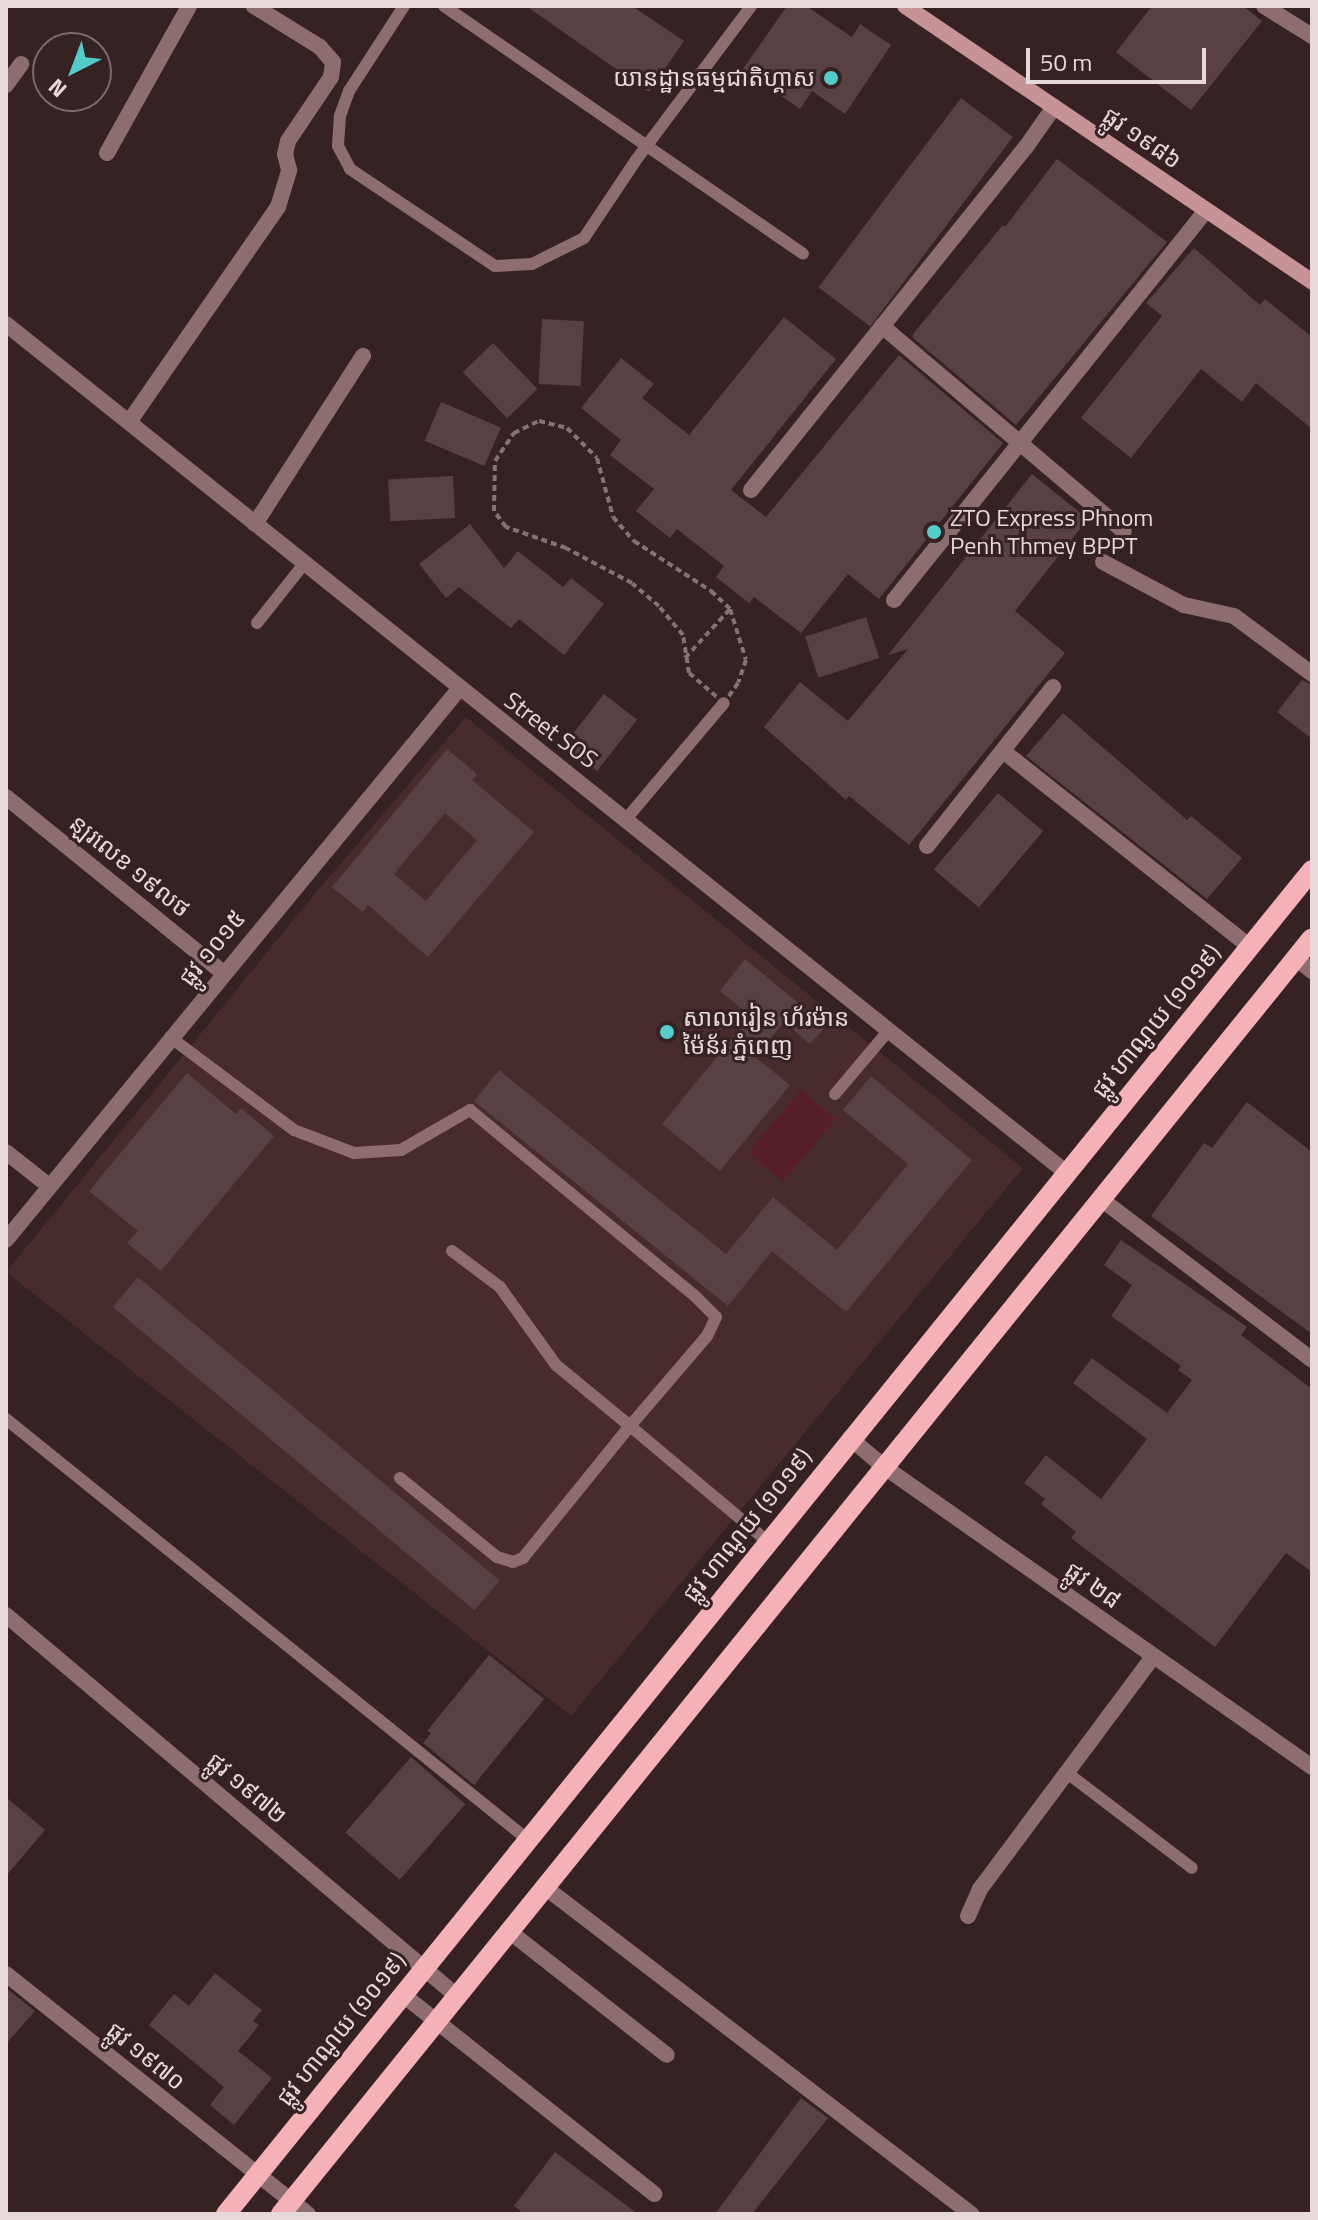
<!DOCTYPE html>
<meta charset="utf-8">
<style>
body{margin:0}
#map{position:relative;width:1318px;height:2220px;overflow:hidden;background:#362123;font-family:"Titillium Web","Noto Sans Khmer",sans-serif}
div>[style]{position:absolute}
.built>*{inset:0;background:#472b2d}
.green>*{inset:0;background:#581e27;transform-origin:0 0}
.building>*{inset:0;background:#594143;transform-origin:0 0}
.path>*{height:4px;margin-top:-2px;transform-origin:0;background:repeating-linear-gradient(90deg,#847274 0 6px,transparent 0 10px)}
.service>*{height:12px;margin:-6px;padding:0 6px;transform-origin:6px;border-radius:6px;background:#8d6d6f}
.minor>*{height:16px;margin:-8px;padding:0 8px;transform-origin:8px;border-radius:8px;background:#8d6d6f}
.tertiary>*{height:16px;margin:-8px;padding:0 8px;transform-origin:8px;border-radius:8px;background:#8d6d6f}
.secondary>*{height:16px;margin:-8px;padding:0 8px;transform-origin:8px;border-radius:8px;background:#c79397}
.primary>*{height:20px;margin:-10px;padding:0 10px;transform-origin:10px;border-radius:10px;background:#f4b1b7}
.dots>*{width:22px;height:22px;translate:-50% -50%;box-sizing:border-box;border:4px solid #362123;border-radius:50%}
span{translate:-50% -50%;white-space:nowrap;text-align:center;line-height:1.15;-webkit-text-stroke:6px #362123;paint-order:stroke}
.poi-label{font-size:24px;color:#e7d8d9}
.right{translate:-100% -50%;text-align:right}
.left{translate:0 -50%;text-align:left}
.street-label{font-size:24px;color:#e7d8d9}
.frame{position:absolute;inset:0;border:8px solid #e7d8d9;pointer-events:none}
.north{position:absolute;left:32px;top:32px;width:80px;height:80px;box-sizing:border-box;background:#362123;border:2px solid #7d6a6c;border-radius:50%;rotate:222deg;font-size:22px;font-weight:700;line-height:32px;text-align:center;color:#e7d8d9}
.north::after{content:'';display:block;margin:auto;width:28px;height:36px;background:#53cdcb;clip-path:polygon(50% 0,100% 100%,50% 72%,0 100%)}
.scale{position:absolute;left:1026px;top:48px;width:180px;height:36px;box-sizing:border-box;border:4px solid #e7d8d9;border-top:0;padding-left:10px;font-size:24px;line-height:28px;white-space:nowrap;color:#e7d8d9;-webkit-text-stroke:6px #362123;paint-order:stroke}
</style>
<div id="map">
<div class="built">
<div style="clip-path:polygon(466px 717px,1023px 1168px,571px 1716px,6px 1272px,313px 896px)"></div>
</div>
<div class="green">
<div style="left:801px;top:1090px;width:45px;height:82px;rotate:40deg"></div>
</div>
<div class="building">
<div style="clip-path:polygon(526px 6px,632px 6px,684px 41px,649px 92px)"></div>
<div style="clip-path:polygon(787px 6px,806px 6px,852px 37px,860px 24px,891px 45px,845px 114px,812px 91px,800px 109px,743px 69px)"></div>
<div style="clip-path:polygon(1152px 6px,1243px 6px,1262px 21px,1191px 110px,1116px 52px)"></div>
<div style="left:961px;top:98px;width:65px;height:237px;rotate:37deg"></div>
<div style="clip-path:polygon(1057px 159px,1167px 242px,1016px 425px,913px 338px,913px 334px,1003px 225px,1005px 227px)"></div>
<div style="clip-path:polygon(1194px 248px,1260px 305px,1265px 299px,1312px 337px,1312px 429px,1256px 383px,1242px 402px,1201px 369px,1131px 458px,1081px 418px,1162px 316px,1146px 303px)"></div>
<div style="clip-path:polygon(784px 317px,836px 359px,731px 490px,766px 517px,899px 355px,1003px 443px,879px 599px,848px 574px,801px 633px,754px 597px,749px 603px,716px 577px,724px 566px,677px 529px,670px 538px,636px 511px,654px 489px,610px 455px,621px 440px,581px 408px,621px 358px,654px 384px,642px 398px,689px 435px)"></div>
<div style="left:542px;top:319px;width:42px;height:65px;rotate:3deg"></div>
<div style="left:493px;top:343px;width:64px;height:42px;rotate:46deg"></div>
<div style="left:441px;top:402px;width:65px;height:42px;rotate:23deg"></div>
<div style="clip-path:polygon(1032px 474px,1088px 519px,1015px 611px,1065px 653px,909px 845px,849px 796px,846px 800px,764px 727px,800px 682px,848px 721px,908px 649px,888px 655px)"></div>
<div style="left:453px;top:476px;width:42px;height:65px;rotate:87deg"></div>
<div style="clip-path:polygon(470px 524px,504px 568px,518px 551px,563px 587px,571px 578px,604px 604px,564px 655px,519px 619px,511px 628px,459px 587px,446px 598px,419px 564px)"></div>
<div style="left:866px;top:617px;width:43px;height:64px;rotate:72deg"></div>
<div style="clip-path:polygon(1302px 680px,1312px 685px,1312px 739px,1277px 712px)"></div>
<div style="left:604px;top:694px;width:42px;height:65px;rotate:38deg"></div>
<div style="clip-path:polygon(1063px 713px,1187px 820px,1191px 816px,1242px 858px,1207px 899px,1026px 756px)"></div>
<div style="clip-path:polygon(evenodd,447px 749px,477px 774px,472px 780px,534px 832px,428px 957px,368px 905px,363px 912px,332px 887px,447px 749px,445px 813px,477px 840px,426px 901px,394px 874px,445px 813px)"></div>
<div style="left:998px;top:793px;width:59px;height:100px;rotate:40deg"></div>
<div style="clip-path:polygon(745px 959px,826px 1026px,810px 1044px,784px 1022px,755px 1057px,790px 1085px,720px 1171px,662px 1124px,750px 1016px,720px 991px)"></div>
<div style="clip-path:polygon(499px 1070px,726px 1254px,773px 1197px,837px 1250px,908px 1164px,843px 1110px,871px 1076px,972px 1160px,846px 1312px,772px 1251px,728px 1306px,474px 1101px)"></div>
<div style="clip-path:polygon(187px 1073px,236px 1114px,241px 1108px,274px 1136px,161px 1271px,127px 1243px,138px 1231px,89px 1191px)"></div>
<div style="clip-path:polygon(1247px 1102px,1312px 1152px,1312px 1334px,1151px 1216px,1204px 1143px,1212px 1148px)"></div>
<div style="clip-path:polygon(1121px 1240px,1247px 1327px,1241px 1335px,1312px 1389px,1312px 1572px,1286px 1553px,1215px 1647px,1071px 1538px,1076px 1532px,1041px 1504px,1045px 1499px,1024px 1483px,1046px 1455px,1101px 1499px,1147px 1439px,1073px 1383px,1092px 1358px,1167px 1413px,1192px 1380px,1178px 1370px,1181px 1366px,1111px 1316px,1132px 1285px,1104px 1265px)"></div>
<div style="left:138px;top:1277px;width:472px;height:39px;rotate:40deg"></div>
<div style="clip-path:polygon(489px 1655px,544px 1699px,474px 1785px,423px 1743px,431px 1733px,427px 1731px)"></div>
<div style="left:411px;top:1757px;width:72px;height:100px;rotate:41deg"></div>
<div style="clip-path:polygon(6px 1797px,45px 1830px,6px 1876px)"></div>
<div style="clip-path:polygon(215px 1973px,262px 2010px,253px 2021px,259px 2025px,238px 2051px,272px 2078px,234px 2125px,210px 2105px,224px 2087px,149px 2025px,174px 1994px,189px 2006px)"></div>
<div style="clip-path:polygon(6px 1988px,35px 2011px,6px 2044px)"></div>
<div style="clip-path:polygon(801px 2098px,828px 2118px,752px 2214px,715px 2214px)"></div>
<div style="clip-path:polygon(555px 2152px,638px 2214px,524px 2214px,514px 2206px)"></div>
</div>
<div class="path">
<div style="left:539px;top:421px;width:29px;rotate:14deg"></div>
<div style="left:567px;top:428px;width:42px;rotate:45deg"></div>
<div style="left:597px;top:458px;width:61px;rotate:74.8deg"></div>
<div style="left:613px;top:517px;width:32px;rotate:49deg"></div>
<div style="left:634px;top:541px;width:92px;rotate:33deg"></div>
<div style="left:711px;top:591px;width:26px;rotate:43deg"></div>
<div style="left:730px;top:609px;width:53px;rotate:72.6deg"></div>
<div style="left:746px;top:660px;width:24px;rotate:109deg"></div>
<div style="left:738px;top:683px;width:24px;rotate:125deg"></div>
<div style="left:724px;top:703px;width:46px;rotate:-139.4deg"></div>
<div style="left:689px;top:673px;width:38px;rotate:-99deg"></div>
<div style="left:683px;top:635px;width:38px;rotate:-130deg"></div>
<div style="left:659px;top:606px;width:35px;rotate:-140deg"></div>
<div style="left:632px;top:583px;width:75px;rotate:-152.1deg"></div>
<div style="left:566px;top:548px;width:64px;rotate:-160.7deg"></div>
<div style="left:506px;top:527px;width:20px;rotate:-127deg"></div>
<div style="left:494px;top:511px;width:50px;rotate:-88.9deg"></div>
<div style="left:495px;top:461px;width:34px;rotate:-56deg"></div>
<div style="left:514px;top:433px;width:28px;rotate:-26deg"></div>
<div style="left:685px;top:658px;width:67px;rotate:-47.4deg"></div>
</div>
<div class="service">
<div style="left:404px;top:6px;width:101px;rotate:122.9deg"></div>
<div style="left:349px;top:91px;width:27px;rotate:110deg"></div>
<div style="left:340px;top:116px;width:30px;rotate:94deg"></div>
<div style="left:338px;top:146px;width:26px;rotate:62deg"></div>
<div style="left:350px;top:169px;width:174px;rotate:33.8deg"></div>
<div style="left:495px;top:266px;width:37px;rotate:-3deg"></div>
<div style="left:532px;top:264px;width:58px;rotate:-26.6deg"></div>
<div style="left:584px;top:238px;width:94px;rotate:-56.3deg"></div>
<div style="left:636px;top:160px;width:192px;rotate:-53.2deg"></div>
<div style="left:444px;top:6px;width:436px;rotate:34.6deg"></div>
<div style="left:257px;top:623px;width:75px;rotate:-51.5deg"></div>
<div style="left:627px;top:818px;width:150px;rotate:-49.9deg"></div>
<div style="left:170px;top:1037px;width:155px;rotate:36.9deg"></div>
<div style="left:294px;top:1130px;width:64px;rotate:21deg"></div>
<div style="left:354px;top:1153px;width:47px;rotate:-3.7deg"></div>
<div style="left:401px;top:1150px;width:80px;rotate:-30.1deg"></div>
<div style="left:470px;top:1110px;width:291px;rotate:39.6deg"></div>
<div style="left:694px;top:1295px;width:31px;rotate:45deg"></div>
<div style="left:716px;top:1317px;width:21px;rotate:115deg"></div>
<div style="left:707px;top:1336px;width:118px;rotate:130.5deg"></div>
<div style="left:630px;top:1426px;width:179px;rotate:40deg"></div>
<div style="left:835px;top:1094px;width:84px;rotate:-49.8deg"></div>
<div style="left:6px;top:1419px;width:669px;rotate:38.87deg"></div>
<div style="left:400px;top:1478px;width:125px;rotate:39.2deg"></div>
<div style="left:497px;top:1557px;width:17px;rotate:17deg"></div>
<div style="left:513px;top:1562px;width:11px;rotate:-22deg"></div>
<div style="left:523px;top:1558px;width:170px;rotate:-51deg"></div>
<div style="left:630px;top:1426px;width:96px;rotate:-140.5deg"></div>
<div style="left:556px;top:1365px;width:96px;rotate:-125.7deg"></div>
<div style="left:500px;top:1287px;width:60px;rotate:-143.1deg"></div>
<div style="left:1066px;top:1772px;width:158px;rotate:37.3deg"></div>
</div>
<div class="minor">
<div style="left:1264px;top:6px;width:57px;rotate:32deg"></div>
<div style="left:6px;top:85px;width:26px;rotate:-54deg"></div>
<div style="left:107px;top:153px;width:168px;rotate:-60.8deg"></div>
<div style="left:6px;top:324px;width:1359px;rotate:38.67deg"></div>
<div style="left:882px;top:326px;width:317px;rotate:40.3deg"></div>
<div style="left:129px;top:422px;width:262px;rotate:-55.3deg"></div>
<div style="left:278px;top:207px;width:39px;rotate:-73deg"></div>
<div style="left:289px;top:170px;width:16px;rotate:-104deg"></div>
<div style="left:285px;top:154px;width:13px;rotate:-77deg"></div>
<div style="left:288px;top:141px;width:77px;rotate:-56.1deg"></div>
<div style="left:331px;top:77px;width:15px;rotate:-82deg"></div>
<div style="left:333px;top:62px;width:20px;rotate:-131deg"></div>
<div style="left:320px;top:47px;width:78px;rotate:-148.2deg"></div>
<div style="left:751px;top:490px;width:440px;rotate:-51.3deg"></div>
<div style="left:1026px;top:147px;width:49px;rotate:-55deg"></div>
<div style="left:255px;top:524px;width:200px;rotate:-57.3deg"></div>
<div style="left:1103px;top:562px;width:92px;rotate:28deg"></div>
<div style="left:1184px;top:605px;width:51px;rotate:12.4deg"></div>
<div style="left:1234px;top:616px;width:97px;rotate:36.6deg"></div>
<div style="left:894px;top:600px;width:499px;rotate:-51.3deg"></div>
<div style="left:1003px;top:751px;width:315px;rotate:38.4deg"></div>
<div style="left:6px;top:797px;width:279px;rotate:39deg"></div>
<div style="left:927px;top:846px;width:203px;rotate:-51.6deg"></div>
<div style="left:1296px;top:958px;width:21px;rotate:39deg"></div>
<div style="left:6px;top:1152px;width:55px;rotate:38.3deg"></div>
<div style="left:1101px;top:1199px;width:265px;rotate:37.3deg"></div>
<div style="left:6px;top:1240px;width:713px;rotate:-50.57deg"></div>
<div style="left:6px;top:1615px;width:592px;rotate:40.2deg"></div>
<div style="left:546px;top:1888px;width:536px;rotate:37.49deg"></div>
<div style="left:968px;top:1916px;width:30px;rotate:-66deg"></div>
<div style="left:980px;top:1889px;width:289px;rotate:-53.3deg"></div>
<div style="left:510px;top:1932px;width:199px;rotate:38.1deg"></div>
<div style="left:6px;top:1974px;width:386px;rotate:38.5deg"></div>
<div style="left:402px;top:1994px;width:322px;rotate:38.4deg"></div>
</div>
<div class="tertiary">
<div style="left:850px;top:1438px;width:43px;rotate:40.3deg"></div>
<div style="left:883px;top:1466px;width:524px;rotate:35.05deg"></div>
</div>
<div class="secondary">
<div style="left:905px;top:6px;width:492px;rotate:34.1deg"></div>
</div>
<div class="primary">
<div style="left:226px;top:2214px;width:1728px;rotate:-51.06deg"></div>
<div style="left:281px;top:2214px;width:1640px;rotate:-51.06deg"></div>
</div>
<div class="dots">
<div style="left:831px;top:78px;background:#53cdcb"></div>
<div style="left:934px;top:532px;background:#53cdcb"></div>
<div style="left:667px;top:1032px;background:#53cdcb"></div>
</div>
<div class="poi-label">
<span class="right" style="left:815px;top:78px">យានដ្ឋានធម្មជាតិហ្គាស</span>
<span class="left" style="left:950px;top:532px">ZTO Express Phnom<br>Penh Thmey BPPT</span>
<span class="left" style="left:683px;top:1032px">សាលារៀន ហ័រម៉ាន<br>ម៉ៃន័រ ភ្នំពេញ</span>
</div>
<div class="street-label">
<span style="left:1142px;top:138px;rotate:34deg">ផ្លូវ ១៩៨៦</span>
<span style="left:551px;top:730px;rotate:37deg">Street SOS</span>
<span style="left:130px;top:866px;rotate:39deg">ន្ឡរលេខ ១៩លថ</span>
<span style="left:212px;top:948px;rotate:-51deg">ផ្លូវ ១០១៥</span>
<span style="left:1156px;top:1021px;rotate:-51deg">ផ្លូវ ហាណូយ (១០១៩)</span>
<span style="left:747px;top:1525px;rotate:-51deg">ផ្លូវ ហាណូយ (១០១៩)</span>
<span style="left:1093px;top:1585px;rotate:35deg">ផ្លូវ ២៨</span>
<span style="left:247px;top:1788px;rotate:40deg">ផ្លូវ ១៩៧២</span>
<span style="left:341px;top:2029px;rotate:-51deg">ផ្លូវ ហាណូយ (១០១៩)</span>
<span style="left:146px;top:2056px;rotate:39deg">ផ្លូវ ១៩៧០</span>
</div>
<div class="frame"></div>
<div class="north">N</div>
<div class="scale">50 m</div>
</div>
